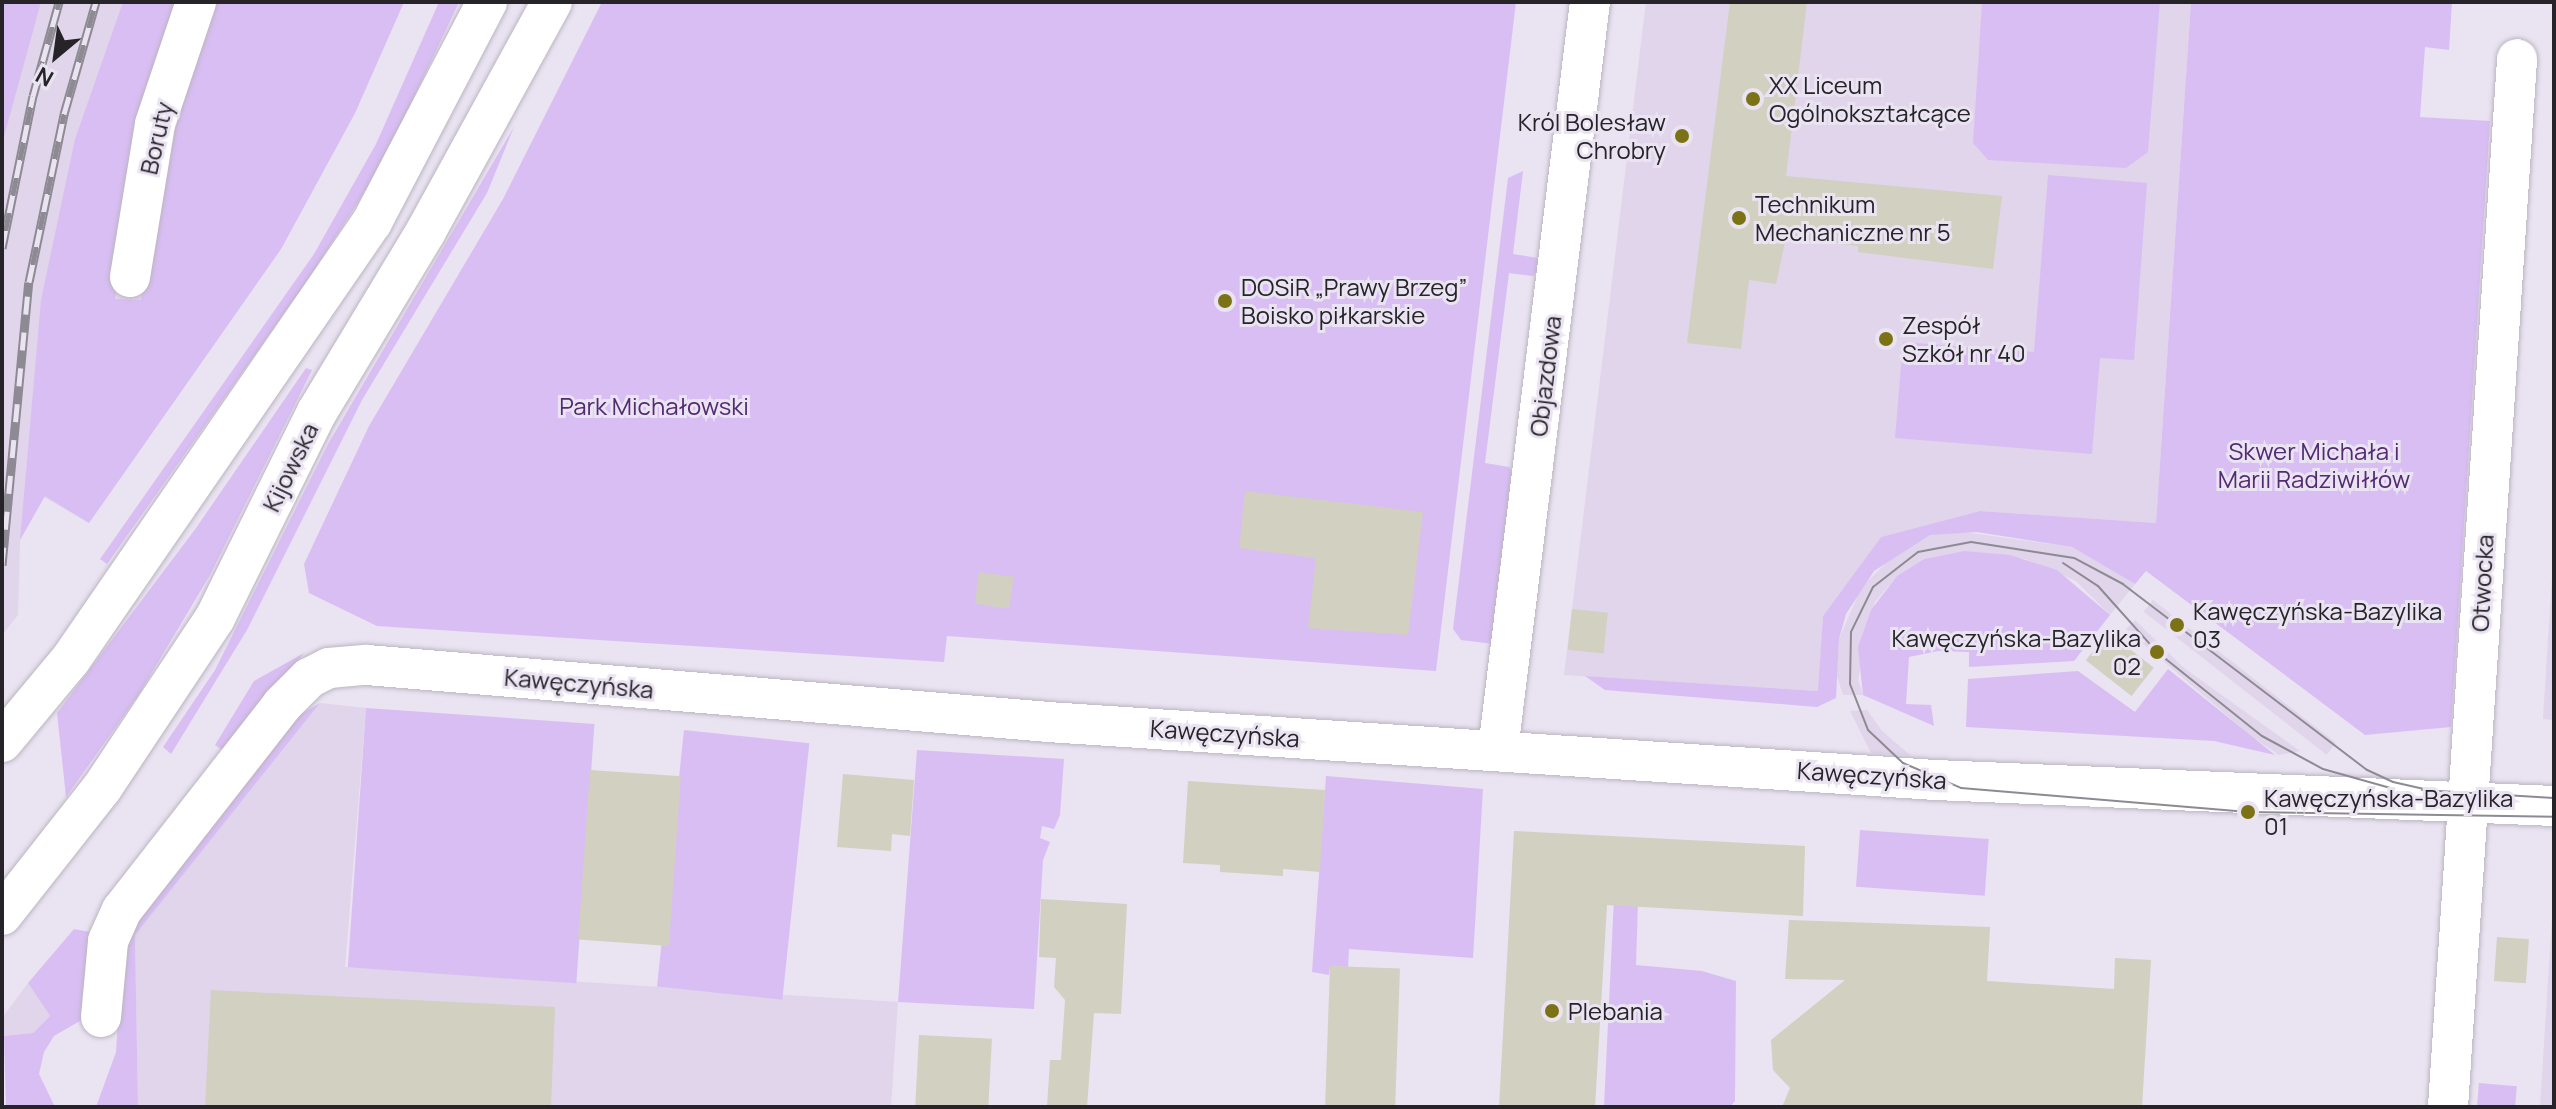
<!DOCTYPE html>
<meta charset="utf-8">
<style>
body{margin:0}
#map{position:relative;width:2556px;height:1109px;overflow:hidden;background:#eae3f1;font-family:Manrope,sans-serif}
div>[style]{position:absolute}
.built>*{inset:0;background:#e0d5ea;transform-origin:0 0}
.green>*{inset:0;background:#d9bef4;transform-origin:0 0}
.building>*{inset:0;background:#d1d0c1;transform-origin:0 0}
.roads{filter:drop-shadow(0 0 2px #bbb5c2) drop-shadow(0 0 2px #bbb5c2)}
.minor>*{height:40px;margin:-20px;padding:0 20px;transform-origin:20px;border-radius:20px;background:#fff}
.tram>*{height:2px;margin:-1px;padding:0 1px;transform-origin:1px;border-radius:1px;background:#8e8a93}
.rail>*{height:9px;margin-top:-4.5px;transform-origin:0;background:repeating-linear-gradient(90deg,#eae3f1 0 18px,#8e8a93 0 36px);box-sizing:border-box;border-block:2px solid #8e8a93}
.dots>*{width:22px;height:22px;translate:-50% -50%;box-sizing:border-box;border:4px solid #eae3f1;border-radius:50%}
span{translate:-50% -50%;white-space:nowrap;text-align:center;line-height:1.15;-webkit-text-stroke:6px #eae3f1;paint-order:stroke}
.poi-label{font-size:24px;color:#262429}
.left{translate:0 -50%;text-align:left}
.right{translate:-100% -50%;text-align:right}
.street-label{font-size:24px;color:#262429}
.park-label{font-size:24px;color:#532b73}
.frame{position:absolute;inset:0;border:4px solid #262429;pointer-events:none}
.north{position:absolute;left:16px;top:16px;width:80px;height:80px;-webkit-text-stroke:6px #eae3f1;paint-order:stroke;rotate:209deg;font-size:22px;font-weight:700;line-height:32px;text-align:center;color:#262429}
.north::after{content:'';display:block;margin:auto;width:28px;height:36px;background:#262429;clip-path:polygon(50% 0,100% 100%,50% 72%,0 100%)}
</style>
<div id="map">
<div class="built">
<div style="clip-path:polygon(2px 2px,404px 2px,355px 113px,281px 249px,89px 523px,44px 497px,20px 540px,18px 615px,2px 635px)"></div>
<div style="clip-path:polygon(1646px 2px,2191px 2px,2156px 523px,1980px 511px,1881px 537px,1823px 616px,1819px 691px,1564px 675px)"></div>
<div style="clip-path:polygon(1956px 531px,2072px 547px,2135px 584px,2110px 615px,2076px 581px,2025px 559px,1964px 551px,1924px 559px,1897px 576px,1875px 602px,1858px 680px,1863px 695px,1843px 695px,1837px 676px,1839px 639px,1861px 588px,1900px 549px,1930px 535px)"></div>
<div style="clip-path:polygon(2554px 546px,2554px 720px,2543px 719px)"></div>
<div style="left:2153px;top:600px;width:232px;height:15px;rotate:38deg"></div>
<div style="clip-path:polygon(2135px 620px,2184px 668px,2300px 751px,2279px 755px,2252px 737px,2126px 629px)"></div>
<div style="clip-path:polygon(320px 703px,366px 708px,345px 967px,898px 1002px,891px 1107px,138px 1107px,135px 935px)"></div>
<div style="clip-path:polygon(1867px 710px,1882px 731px,1910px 755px,1871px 753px,1850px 711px)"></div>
<div style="clip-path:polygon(2554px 887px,2554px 1107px,2540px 1107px)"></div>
<div style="clip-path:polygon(28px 983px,50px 1016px,33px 1033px,4px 1036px,2px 1107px,2px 1018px)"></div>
</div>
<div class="green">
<div style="clip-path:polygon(4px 2px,41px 2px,2px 144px,2px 8px)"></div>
<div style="clip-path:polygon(123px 2px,182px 2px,141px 122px,115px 299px,141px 300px,158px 189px,183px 85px,212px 2px,404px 2px,355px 113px,281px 249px,89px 523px,45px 496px,20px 540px,41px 300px,75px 139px)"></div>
<div style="clip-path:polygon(439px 2px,459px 2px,382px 165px,311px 275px,107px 564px,100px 559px,314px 254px,376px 144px)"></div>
<div style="clip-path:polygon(602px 2px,1516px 2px,1436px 671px,947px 636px,944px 662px,377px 626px,309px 593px,304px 564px,369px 426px,503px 199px)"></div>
<div style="clip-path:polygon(1982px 2px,2160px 2px,2148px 152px,2126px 168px,1988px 160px,1973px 143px)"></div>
<div style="clip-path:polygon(2191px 2px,2452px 2px,2449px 50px,2425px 47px,2420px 117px,2490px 121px,2451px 727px,2365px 735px,2146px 571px,2135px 584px,2072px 547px,1977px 532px,1930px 535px,1874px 571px,1846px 614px,1839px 639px,1836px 698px,1817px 707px,1605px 690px,1585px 676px,1818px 691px,1823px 616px,1881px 537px,1980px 511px,2156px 523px)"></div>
<div style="clip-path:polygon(514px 127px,487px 193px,362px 400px,247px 630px,171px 754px,163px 747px,215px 670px,328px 444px)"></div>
<div style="clip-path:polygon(1523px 171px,1513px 254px,1538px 258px,1540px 267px,1533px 276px,1509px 273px,1485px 463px,1509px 467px,1515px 476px,1494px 644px,1461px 640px,1453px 629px,1508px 178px)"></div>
<div style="clip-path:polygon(2048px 175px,2147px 183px,2134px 360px,2100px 358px,2092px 454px,1895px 438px,1903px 342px,2034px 352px)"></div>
<div style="clip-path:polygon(306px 368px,312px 370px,210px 575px,139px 694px,66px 797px,57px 713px,196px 528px)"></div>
<div style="clip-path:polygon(1964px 551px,2010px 555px,2057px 570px,2110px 615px,2074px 661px,1969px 667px,1969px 652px,1938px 651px,1909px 657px,1906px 704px,1931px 705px,1934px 726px,1863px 695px,1858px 647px,1871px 610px,1897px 576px,1924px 559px)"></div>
<div style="clip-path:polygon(304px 653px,226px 752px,215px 745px,254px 681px)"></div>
<div style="clip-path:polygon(2168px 669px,2275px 755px,2214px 741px,1966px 727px,1968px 679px,2078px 671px,2135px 712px)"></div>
<div style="clip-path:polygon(320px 703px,135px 935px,138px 1107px,96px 1107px,116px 1052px,122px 958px,132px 926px,296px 717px)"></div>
<div style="left:366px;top:708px;width:229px;height:260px;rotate:4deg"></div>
<div style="left:684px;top:730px;width:126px;height:258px;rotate:6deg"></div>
<div style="clip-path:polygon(917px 750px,1064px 759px,1060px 815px,1054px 829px,1042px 826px,1040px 838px,1050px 842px,1043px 860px,1034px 1009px,898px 1002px)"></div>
<div style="clip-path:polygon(1326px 776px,1483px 789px,1473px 958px,1349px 949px,1348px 967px,1330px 966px,1329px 975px,1312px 972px)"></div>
<div style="left:1860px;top:830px;width:129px;height:57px;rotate:4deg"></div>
<div style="clip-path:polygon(1614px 898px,1638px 901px,1636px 965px,1702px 971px,1736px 981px,1735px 1101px,1730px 1107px,1604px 1107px)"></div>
<div style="clip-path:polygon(74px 929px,90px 932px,85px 1018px,54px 1036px,44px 1052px,39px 1074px,55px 1107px,6px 1107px,4px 1036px,33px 1033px,50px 1016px,28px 983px)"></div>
<div style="left:2479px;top:1083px;width:38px;height:24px;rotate:5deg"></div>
</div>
<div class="building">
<div style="clip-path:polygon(1730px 2px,1807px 2px,1786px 176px,2002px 196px,1993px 269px,1858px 252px,1858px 246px,1786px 237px,1776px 284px,1749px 280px,1741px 349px,1687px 343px)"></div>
<div style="clip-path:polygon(1245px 491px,1423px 512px,1408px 635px,1308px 628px,1316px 558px,1239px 548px)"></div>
<div style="left:979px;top:572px;width:35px;height:32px;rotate:8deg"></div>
<div style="left:1572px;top:609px;width:36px;height:41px;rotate:6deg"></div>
<div style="left:2108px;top:632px;width:58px;height:36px;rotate:38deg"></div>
<div style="left:590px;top:770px;width:91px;height:170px;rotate:4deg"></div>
<div style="clip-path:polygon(843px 774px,914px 780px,910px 836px,892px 834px,891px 851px,837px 847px)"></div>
<div style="clip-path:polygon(1188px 781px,1325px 790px,1320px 872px,1283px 869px,1283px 876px,1220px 872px,1220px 865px,1183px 863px)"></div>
<div style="clip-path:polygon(1514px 831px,1805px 846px,1803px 916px,1607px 905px,1595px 1107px,1499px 1107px)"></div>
<div style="clip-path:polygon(1041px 899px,1127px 904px,1121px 1014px,1094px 1013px,1087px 1107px,1047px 1107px,1050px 1060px,1061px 1060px,1065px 1000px,1054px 987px,1056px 958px,1039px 957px)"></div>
<div style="clip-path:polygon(1789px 920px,1990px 927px,1987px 981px,2114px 989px,2115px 958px,2151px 960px,2142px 1107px,1782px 1107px,1790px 1088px,1773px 1070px,1771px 1040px,1845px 980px,1785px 979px)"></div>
<div style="left:2497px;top:937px;width:32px;height:44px;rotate:4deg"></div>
<div style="left:1330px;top:966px;width:70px;height:141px;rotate:2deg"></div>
<div style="clip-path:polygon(211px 990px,555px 1007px,551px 1107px,205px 1107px)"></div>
<div style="left:919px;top:1035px;width:73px;height:72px;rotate:3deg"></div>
</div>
<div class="roads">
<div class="minor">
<div style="left:130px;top:277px;width:155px;rotate:-80.7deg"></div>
<div style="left:155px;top:124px;width:129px;rotate:-71.4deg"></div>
<div style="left:2px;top:742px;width:108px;rotate:-50.3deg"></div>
<div style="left:71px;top:659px;width:531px;rotate:-55.44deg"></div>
<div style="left:372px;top:222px;width:248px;rotate:-62.4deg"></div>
<div style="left:1498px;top:750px;width:754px;rotate:-82.99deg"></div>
<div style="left:2px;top:915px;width:162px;rotate:-51.8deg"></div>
<div style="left:102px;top:788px;width:204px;rotate:-56.4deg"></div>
<div style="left:215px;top:618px;width:230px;rotate:-63.7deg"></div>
<div style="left:317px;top:412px;width:211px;rotate:-58.9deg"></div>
<div style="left:426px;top:231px;width:261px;rotate:-61.2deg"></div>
<div style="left:101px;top:1017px;width:76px;rotate:-84.7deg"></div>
<div style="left:108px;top:941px;width:34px;rotate:-66deg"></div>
<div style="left:122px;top:910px;width:260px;rotate:-52deg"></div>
<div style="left:282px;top:705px;width:38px;rotate:-45deg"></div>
<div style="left:309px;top:678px;width:22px;rotate:-27deg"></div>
<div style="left:329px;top:668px;width:38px;rotate:-5deg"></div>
<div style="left:367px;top:665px;width:683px;rotate:4.78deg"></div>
<div style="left:1048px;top:722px;width:890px;rotate:3.74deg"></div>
<div style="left:1936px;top:780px;width:619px;rotate:2.41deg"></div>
<div style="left:2448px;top:1107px;width:1050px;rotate:-86.23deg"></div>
</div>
</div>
<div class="tram">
<div style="left:2063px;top:563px;width:42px;rotate:33.3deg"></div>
<div style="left:2098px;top:586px;width:89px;rotate:48.2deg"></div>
<div style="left:2157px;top:652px;width:134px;rotate:38.7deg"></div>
<div style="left:2262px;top:736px;width:69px;rotate:28.4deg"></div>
<div style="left:2323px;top:769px;width:70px;rotate:15.8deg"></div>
<div style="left:2422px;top:790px;width:132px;rotate:3.5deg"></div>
<div style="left:2433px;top:791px;width:41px;rotate:-167.3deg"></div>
<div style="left:2393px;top:782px;width:29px;rotate:-155deg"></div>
<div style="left:2367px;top:770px;width:307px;rotate:-142.7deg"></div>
<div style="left:2123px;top:584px;width:55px;rotate:-152deg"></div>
<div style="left:2074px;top:558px;width:104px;rotate:-171.2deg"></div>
<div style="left:1971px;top:542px;width:54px;rotate:169.3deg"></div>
<div style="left:1918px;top:552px;width:57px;rotate:142.1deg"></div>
<div style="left:1873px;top:587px;width:50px;rotate:116.1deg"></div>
<div style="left:1851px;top:632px;width:52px;rotate:91.1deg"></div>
<div style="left:1850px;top:684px;width:49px;rotate:68.6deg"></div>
<div style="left:1868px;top:730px;width:48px;rotate:43.3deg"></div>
<div style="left:1903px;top:763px;width:63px;rotate:23.3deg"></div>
<div style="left:1961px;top:788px;width:288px;rotate:4.8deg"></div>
<div style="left:2248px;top:812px;width:306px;rotate:0.9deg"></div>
</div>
<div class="rail">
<div style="left:2px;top:248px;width:155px;rotate:-78.5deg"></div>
<div style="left:33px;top:96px;width:98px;rotate:-74.5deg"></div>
<div style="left:2px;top:565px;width:284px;rotate:-84.6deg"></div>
<div style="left:29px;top:282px;width:172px;rotate:-78.2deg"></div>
<div style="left:64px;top:114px;width:116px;rotate:-74.1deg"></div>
</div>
<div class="dots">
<div style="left:1753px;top:99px;background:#7a7214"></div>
<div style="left:1682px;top:136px;background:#7a7214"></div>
<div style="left:1739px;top:218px;background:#7a7214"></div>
<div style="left:1225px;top:301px;background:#7a7214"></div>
<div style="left:1886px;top:339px;background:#7a7214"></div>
<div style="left:2177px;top:625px;background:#7a7214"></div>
<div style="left:2157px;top:652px;background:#7a7214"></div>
<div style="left:2248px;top:812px;background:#7a7214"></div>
<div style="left:1552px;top:1011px;background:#7a7214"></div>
</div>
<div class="poi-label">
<span class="left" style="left:1769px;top:99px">XX Liceum<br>Ogólnokształcące</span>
<span class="right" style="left:1666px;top:136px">Król Bolesław<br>Chrobry</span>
<span class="left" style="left:1755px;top:218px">Technikum<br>Mechaniczne nr 5</span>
<span class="left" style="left:1241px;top:301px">DOSiR „Prawy Brzeg”<br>Boisko piłkarskie</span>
<span class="left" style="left:1902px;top:339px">Zespół<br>Szkół nr 40</span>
<span class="left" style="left:2193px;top:625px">Kawęczyńska-Bazylika<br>03</span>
<span class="right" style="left:2141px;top:652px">Kawęczyńska-Bazylika<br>02</span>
<span class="left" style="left:2264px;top:812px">Kawęczyńska-Bazylika<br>01</span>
<span class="left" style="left:1568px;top:1011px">Plebania</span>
</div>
<div class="street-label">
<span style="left:156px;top:138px;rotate:-77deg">Boruty</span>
<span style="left:1545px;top:376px;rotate:-83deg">Objazdowa</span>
<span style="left:290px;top:467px;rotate:-64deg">Kijowska</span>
<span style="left:2482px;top:583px;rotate:-87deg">Otwocka</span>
<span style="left:579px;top:683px;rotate:5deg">Kawęczyńska</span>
<span style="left:1225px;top:733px;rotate:4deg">Kawęczyńska</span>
<span style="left:1872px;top:775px;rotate:4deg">Kawęczyńska</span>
</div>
<div class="park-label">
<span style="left:654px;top:406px">Park Michałowski</span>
<span style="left:2314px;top:465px">Skwer Michała i<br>Marii Radziwiłłów</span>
</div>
<div class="frame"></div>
<div class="north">N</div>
</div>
